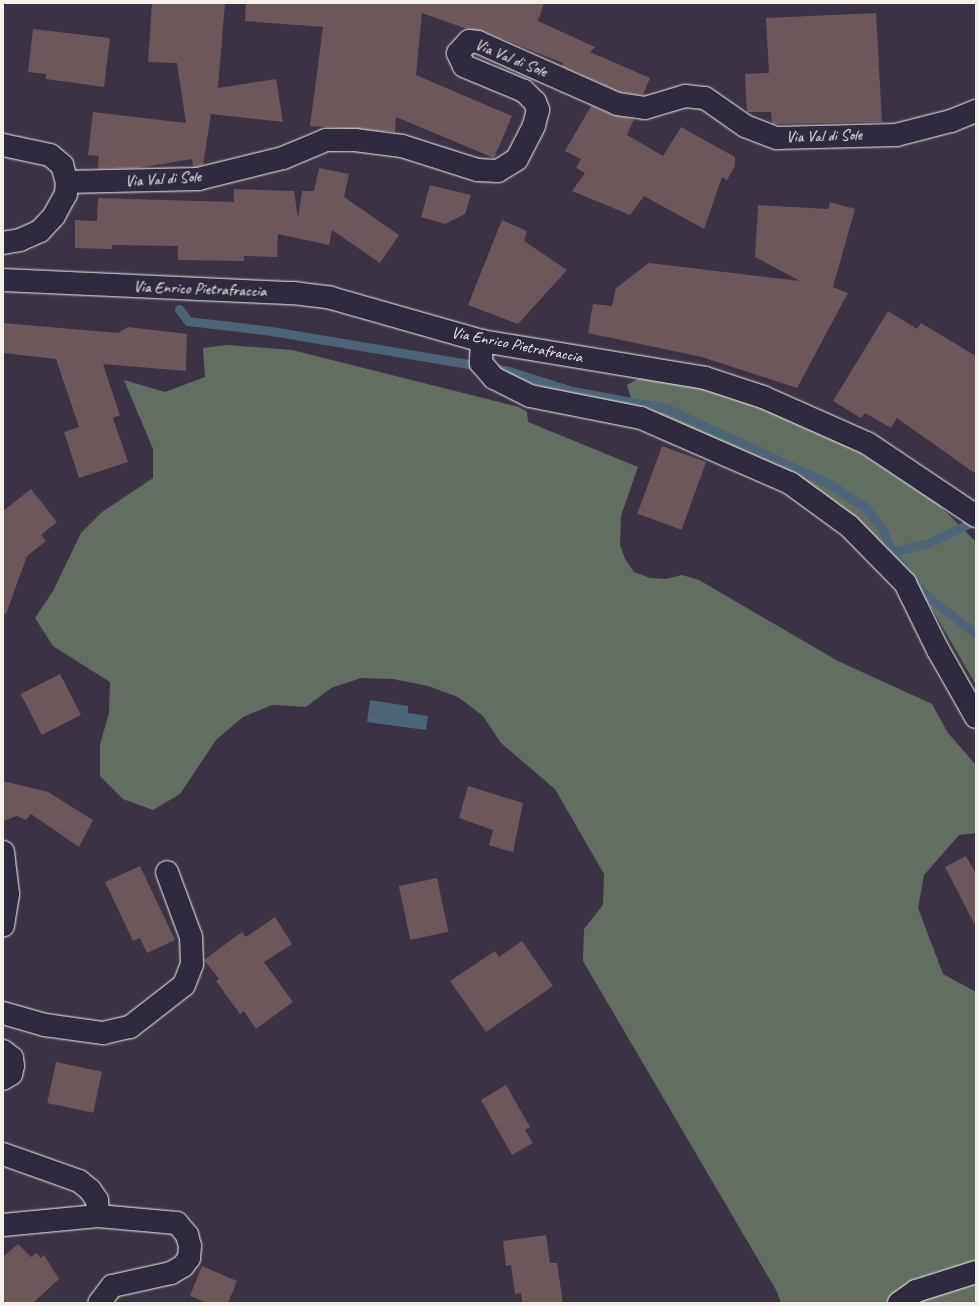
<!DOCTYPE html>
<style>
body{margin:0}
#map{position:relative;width:979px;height:1306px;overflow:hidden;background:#3b3343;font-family:Caveat,sans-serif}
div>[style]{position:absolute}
.green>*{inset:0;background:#636e62}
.water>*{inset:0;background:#4c6476}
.stream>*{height:9px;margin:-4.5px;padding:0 4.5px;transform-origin:4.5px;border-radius:4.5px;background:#4c6476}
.building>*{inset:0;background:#6c575b;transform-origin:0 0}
.roads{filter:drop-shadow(0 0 1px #f4f1e8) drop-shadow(0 0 1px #f4f1e8)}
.minor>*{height:22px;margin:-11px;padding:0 11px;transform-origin:11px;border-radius:11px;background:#2f2a3d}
span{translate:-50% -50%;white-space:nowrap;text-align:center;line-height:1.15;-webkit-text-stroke:3px #2f2a3d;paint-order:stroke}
.street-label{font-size:16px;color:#f4f1e8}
.frame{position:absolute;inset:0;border:4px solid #f4f1e8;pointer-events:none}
</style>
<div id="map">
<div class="green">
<div style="clip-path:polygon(227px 345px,292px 350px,519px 407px,527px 412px,528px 422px,638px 467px,621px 516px,620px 545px,625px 559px,634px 572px,650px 578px,665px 579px,682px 575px,699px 580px,838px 661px,932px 704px,948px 733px,976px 765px,976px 833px,959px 835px,924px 875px,918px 908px,943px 974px,976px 992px,976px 1303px,781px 1303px,776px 1290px,583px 961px,584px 929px,603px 905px,604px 874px,555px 789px,501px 743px,483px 716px,458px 697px,428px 686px,393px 679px,361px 678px,331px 688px,306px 707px,272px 705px,243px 717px,216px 740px,180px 794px,153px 810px,123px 799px,100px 776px,100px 745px,109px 713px,110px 682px,53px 646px,35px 618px,53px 591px,81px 533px,102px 512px,153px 478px,153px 449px,124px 380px,165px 392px,205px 377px,203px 348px)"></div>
<div style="clip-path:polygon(643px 376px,727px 394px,783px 415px,860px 453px,937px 503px,976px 542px,976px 685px,928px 602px,874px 535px,821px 491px,719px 440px,633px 405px,627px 385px)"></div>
</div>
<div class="water">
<div style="clip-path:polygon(370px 700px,408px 706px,408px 713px,428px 716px,426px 730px,367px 722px)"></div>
</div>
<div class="stream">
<div style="left:179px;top:309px;width:15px;rotate:53deg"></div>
<div style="left:188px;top:321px;width:78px;rotate:6.7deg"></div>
<div style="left:265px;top:330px;width:247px;rotate:9.5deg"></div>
<div style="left:509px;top:371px;width:66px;rotate:17.6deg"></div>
<div style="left:572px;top:391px;width:96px;rotate:10.3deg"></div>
<div style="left:666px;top:408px;width:181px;rotate:24.9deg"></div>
<div style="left:830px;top:484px;width:43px;rotate:33.7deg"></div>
<div style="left:866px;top:508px;width:28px;rotate:52deg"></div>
<div style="left:883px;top:530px;width:24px;rotate:68deg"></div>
<div style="left:892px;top:552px;width:50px;rotate:53.1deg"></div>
<div style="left:922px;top:592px;width:68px;rotate:37.9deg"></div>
<div style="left:892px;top:552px;width:38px;rotate:-14deg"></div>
<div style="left:929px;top:543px;width:48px;rotate:-26deg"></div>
</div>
<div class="building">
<div style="clip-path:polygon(152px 3px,225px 3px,218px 88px,276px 79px,283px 122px,211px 114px,203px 165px,193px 167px,192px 159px,138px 168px,98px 169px,99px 156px,88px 155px,93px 112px,186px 123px,177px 63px,148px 62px)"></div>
<div style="clip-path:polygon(246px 3px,544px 3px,538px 21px,595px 47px,590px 52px,650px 78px,643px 95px,620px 92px,562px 66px,563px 63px,483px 31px,467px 29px,422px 13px,416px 75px,512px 116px,494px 158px,396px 117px,395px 132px,310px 126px,323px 27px,245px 21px)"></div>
<div style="clip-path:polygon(876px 13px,882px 122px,776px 124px,772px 123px,771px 112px,747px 112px,745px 74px,769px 73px,766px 18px)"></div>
<div style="clip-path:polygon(33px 29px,110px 38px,104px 87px,46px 79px,46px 74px,28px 72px)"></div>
<div style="clip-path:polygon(591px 106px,612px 115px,634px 119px,627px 135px,663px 156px,681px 127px,735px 157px,735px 166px,727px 180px,722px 177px,704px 229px,644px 196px,630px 215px,572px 191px,585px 173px,576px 168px,581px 159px,565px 151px)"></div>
<div style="clip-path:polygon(319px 168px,349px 174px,344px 197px,399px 235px,380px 263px,332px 230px,329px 245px,278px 234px,277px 257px,244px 256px,244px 261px,178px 260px,178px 246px,112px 245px,112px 249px,75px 248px,75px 220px,97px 221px,98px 198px,234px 202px,234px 189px,294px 191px,298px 218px,302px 191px,314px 191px)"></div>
<div style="clip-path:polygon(430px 185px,471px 195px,465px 214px,445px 224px,421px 217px)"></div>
<div style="clip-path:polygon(830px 202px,855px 209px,833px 287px,848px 293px,797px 388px,702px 357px,588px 333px,593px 304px,612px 306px,616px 288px,649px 263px,800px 281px,755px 257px,758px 205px,828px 209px)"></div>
<div style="clip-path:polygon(502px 220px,527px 231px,524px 241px,567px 270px,518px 324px,468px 305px)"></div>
<div style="clip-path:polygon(888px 311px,917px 329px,921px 323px,976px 356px,976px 474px,897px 418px,891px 428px,865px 413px,861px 418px,833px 401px)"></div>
<div style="clip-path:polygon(3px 323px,118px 333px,128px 327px,187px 334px,186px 371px,103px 364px,120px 415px,113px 418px,128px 462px,79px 478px,64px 432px,79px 427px,56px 359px,3px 353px)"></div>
<div style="left:662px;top:446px;width:47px;height:72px;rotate:20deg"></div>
<div style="clip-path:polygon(31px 489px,57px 522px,41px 535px,46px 541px,27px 556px,6px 614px,3px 613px,3px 511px)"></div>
<div style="left:60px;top:674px;width:46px;height:44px;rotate:63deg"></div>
<div style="clip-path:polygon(3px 781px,48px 792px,93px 820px,79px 847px,31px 814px,26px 820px,17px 816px,3px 821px)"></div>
<div style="clip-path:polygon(468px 786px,523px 803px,513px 852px,489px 845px,493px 830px,459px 818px)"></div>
<div style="clip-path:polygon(966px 856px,976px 874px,976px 927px,945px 867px)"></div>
<div style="clip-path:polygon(140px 866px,175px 940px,147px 953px,140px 938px,133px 941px,105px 882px)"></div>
<div style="left:437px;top:878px;width:55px;height:39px;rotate:78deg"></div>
<div style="clip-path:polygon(275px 917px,292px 944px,264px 962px,293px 1002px,256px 1029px,244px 1011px,240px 1014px,216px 981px,219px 979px,204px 960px,242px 932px,246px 937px)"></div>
<div style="clip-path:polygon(522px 941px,553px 986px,486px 1032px,450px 981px,495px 951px,499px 957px)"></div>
<div style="left:56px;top:1062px;width:47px;height:42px;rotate:12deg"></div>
<div style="clip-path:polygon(506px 1085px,530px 1127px,525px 1130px,533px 1143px,512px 1155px,481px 1100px)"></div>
<div style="clip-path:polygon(546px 1235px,550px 1263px,557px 1263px,563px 1303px,522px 1303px,521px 1293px,515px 1294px,511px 1265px,506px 1266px,503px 1241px)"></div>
<div style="clip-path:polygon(18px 1244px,31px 1257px,36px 1253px,41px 1258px,44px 1255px,59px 1279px,33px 1303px,3px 1303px,3px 1257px)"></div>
<div style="clip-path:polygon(202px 1266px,237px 1281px,228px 1303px,207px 1303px,190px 1296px)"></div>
</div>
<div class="roads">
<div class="minor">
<div style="left:3px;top:145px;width:48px;rotate:12deg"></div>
<div style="left:50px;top:155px;width:16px;rotate:40deg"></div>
<div style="left:62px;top:165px;width:18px;rotate:74deg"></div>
<div style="left:67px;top:182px;width:12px;rotate:95deg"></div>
<div style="left:66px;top:194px;width:25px;rotate:119deg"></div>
<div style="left:54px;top:216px;width:21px;rotate:133deg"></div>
<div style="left:40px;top:231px;width:22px;rotate:156deg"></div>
<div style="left:20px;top:240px;width:17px;rotate:170deg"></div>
<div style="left:67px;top:182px;width:131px;rotate:-1.3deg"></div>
<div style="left:198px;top:179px;width:88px;rotate:-13.9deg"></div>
<div style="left:283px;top:158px;width:47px;rotate:-22.7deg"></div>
<div style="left:326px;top:140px;width:29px"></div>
<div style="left:355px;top:140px;width:47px;rotate:7.3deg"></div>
<div style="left:402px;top:146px;width:79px;rotate:17.7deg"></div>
<div style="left:477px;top:170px;width:21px;rotate:3deg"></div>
<div style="left:498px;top:171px;width:22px;rotate:-32deg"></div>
<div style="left:517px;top:159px;width:38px;rotate:-63deg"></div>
<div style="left:534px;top:125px;width:16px;rotate:-75deg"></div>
<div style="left:538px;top:110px;width:9px;rotate:-111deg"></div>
<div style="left:535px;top:102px;width:16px;rotate:-135deg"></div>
<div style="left:524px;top:91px;width:65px;rotate:-157.4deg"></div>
<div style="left:464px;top:66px;width:14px;rotate:-115deg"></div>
<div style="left:458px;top:53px;width:16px;rotate:-47deg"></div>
<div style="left:469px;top:41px;width:9px;rotate:6deg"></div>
<div style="left:478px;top:42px;width:152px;rotate:24deg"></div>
<div style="left:617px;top:104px;width:28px;rotate:8deg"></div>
<div style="left:645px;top:108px;width:42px;rotate:-16.7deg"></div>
<div style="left:685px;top:96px;width:20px;rotate:6deg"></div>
<div style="left:705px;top:98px;width:49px;rotate:35deg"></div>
<div style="left:745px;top:126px;width:34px;rotate:21deg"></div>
<div style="left:777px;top:138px;width:119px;rotate:-1.4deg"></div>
<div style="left:896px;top:135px;width:57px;rotate:-14.3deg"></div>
<div style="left:951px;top:121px;width:27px;rotate:-22deg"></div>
<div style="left:3px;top:280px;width:290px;rotate:2.6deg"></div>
<div style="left:293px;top:293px;width:38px;rotate:7deg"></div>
<div style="left:331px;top:298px;width:157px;rotate:15.9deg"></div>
<div style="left:482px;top:341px;width:226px;rotate:9.4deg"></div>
<div style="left:705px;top:378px;width:61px;rotate:18.1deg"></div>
<div style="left:763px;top:397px;width:114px;rotate:23.9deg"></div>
<div style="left:867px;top:443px;width:131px;rotate:33.8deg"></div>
<div style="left:482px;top:341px;width:22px;rotate:93deg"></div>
<div style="left:481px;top:363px;width:20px;rotate:49deg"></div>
<div style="left:494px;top:378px;width:40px;rotate:26.6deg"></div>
<div style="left:530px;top:396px;width:113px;rotate:11.2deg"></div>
<div style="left:641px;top:418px;width:163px;rotate:23.6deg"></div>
<div style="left:790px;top:483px;width:73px;rotate:36.1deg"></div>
<div style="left:849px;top:526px;width:80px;rotate:45.5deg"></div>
<div style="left:905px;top:583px;width:75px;rotate:63.8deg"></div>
<div style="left:938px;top:650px;width:77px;rotate:60.4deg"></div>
<div style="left:3px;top:852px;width:42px;rotate:83.2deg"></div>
<div style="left:8px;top:894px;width:32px;rotate:99deg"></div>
<div style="left:3px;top:1013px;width:44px;rotate:15.9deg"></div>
<div style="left:45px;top:1025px;width:59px;rotate:7.9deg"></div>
<div style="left:103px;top:1033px;width:28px;rotate:-13deg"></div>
<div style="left:130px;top:1027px;width:68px;rotate:-37.9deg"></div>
<div style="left:184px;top:985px;width:22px;rotate:-69deg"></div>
<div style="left:192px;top:964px;width:27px;rotate:-92deg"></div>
<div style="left:191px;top:937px;width:69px;rotate:-110.3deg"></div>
<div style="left:3px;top:1051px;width:11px;rotate:38deg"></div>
<div style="left:12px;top:1058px;width:8px;rotate:83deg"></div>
<div style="left:13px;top:1066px;width:8px;rotate:104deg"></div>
<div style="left:11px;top:1074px;width:9px;rotate:148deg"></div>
<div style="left:3px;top:1154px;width:81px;rotate:19.6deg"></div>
<div style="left:79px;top:1181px;width:14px;rotate:39deg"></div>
<div style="left:90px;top:1190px;width:12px;rotate:55deg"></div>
<div style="left:97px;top:1200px;width:16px;rotate:86deg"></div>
<div style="left:3px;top:1225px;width:95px;rotate:-5.4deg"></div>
<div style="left:98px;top:1216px;width:79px;rotate:5.1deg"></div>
<div style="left:177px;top:1223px;width:16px;rotate:50deg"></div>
<div style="left:187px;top:1235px;width:11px;rotate:75deg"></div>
<div style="left:190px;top:1246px;width:12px;rotate:95deg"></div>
<div style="left:189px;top:1258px;width:10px;rotate:127deg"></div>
<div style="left:183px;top:1266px;width:14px;rotate:150deg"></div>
<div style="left:171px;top:1273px;width:60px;rotate:167.6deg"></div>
<div style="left:112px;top:1286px;width:21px;rotate:127deg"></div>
<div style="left:899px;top:1303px;width:21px;rotate:-35deg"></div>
<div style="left:916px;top:1291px;width:63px;rotate:-17.6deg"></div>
</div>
</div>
<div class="street-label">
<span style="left:511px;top:58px;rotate:22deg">Via Val di Sole</span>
<span style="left:824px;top:136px;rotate:-2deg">Via Val di Sole</span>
<span style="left:163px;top:179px;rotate:-4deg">Via Val di Sole</span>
<span style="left:200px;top:289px;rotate:2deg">Via Enrico Pietrafraccia</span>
<span style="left:517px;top:345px;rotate:11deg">Via Enrico Pietrafraccia</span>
</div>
<div class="frame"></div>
</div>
